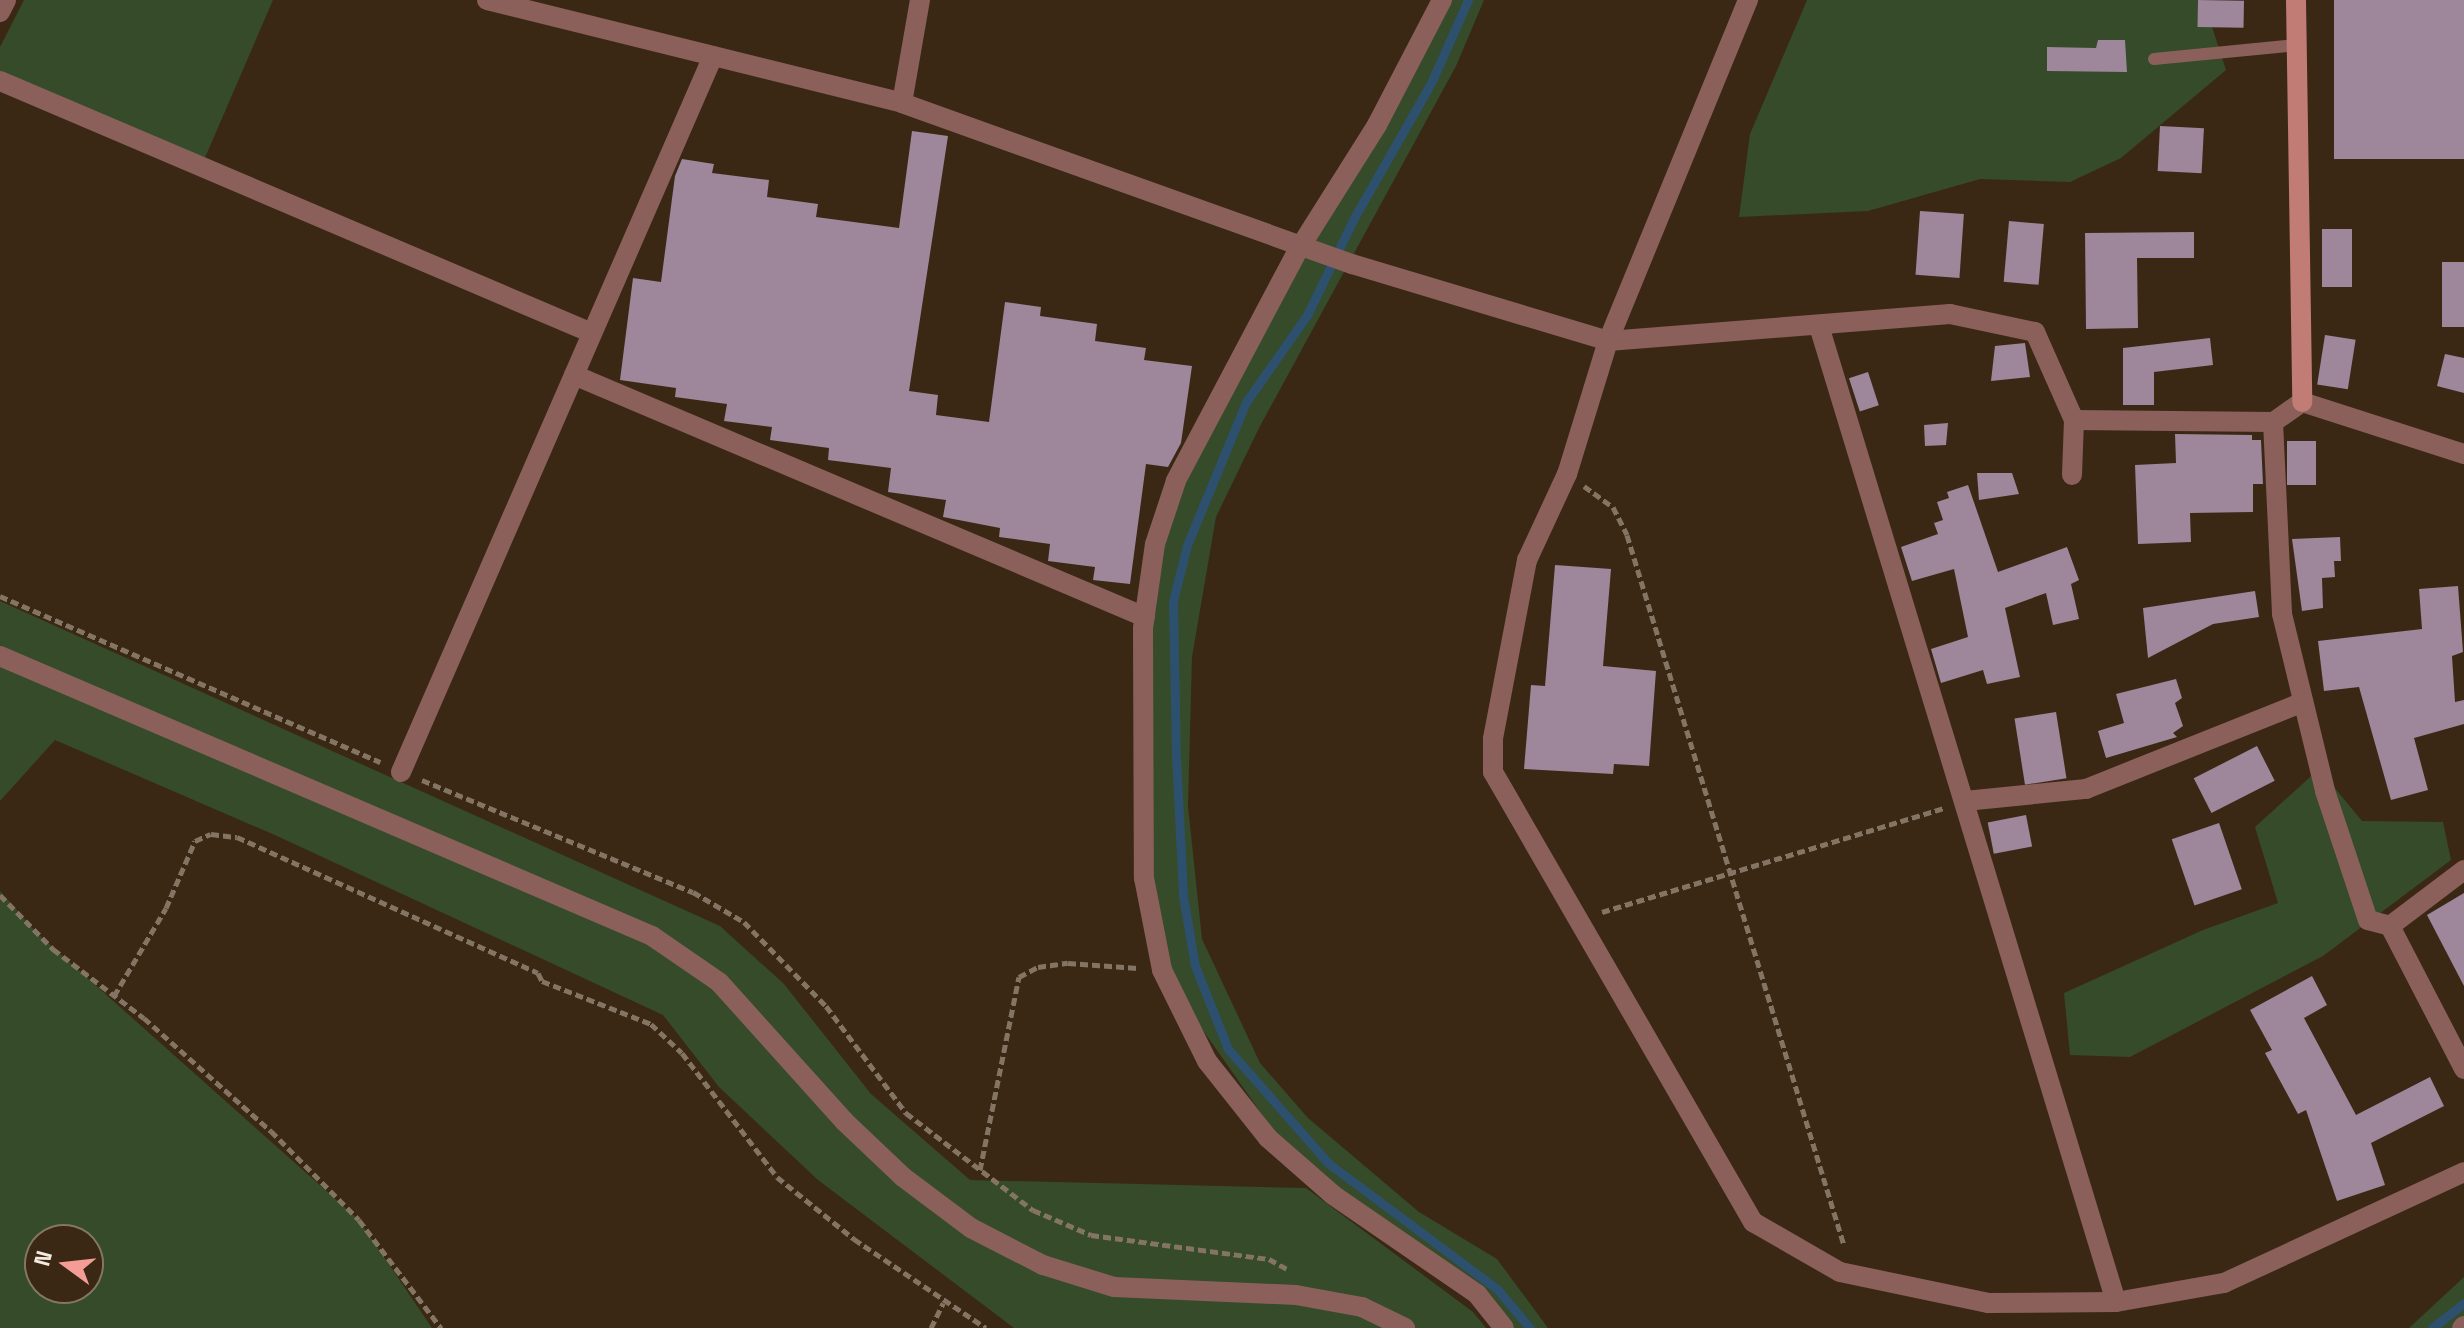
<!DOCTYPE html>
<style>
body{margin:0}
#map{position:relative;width:2464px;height:1328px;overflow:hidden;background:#3a2815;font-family:"Space Grotesk",sans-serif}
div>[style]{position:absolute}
.green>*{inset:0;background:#354b2a}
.stream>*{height:9px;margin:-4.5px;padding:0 4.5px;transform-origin:4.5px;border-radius:4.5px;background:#2e506f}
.building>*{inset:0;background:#9e869b;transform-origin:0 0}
.path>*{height:5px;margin-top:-2.5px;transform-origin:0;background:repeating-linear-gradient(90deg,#847464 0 8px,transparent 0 12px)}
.lane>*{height:12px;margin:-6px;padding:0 6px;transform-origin:6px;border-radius:6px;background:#8b605b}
.street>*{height:20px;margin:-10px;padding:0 10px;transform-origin:10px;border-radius:10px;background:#8b605b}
.secondary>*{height:20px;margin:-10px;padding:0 10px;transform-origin:10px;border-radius:10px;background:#c07c75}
span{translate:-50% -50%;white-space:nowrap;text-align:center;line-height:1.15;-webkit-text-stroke:8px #3a2815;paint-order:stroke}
.north{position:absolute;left:24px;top:1224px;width:80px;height:80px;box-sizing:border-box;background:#3a2815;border:2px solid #857565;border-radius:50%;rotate:285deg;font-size:22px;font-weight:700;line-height:32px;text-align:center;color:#f6e9de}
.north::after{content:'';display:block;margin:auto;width:28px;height:36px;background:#f59c96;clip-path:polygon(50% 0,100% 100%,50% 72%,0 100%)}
</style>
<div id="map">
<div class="green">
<div style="clip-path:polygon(24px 0,273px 0,201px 167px,0 81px,0 47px)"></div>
<div style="clip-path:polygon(1437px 0,1484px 0,1456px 66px,1259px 428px,1216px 517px,1192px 657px,1188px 806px,1202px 939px,1260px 1063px,1308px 1118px,1419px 1212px,1497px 1259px,1548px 1328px,1503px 1328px,1371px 1220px,1273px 1130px,1164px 975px,1146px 893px,1145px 617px,1176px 481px)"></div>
<div style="clip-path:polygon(1807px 0,2197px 0,2204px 2px,2226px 70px,2121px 158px,2070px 182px,1980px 179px,1868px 211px,1739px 217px,1750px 134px)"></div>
<div style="clip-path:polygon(0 601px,720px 926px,784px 984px,871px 1094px,970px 1180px,1306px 1188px,1473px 1312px,1486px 1328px,1014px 1328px,818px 1180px,719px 1087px,663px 1015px,277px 836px,55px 740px,0 801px)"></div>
<div style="clip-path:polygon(2319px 769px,2362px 821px,2443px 822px,2451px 860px,2323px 956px,2130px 1057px,2070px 1055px,2064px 993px,2203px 930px,2278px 903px,2255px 827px)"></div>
<div style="clip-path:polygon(evenodd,0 891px,37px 933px,359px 1220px,432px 1328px,0 1328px,0 891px,40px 1240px,88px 1240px,88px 1288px,40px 1288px,40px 1240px)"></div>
<div style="clip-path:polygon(2464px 1277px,2464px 1321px,2458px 1328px,2409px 1328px)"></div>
</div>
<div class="stream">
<div style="left:1468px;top:0;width:91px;rotate:114deg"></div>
<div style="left:1431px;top:83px;width:158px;rotate:119.7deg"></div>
<div style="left:1353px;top:220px;width:106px;rotate:115.8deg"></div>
<div style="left:1307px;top:315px;width:106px;rotate:125deg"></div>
<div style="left:1246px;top:402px;width:155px;rotate:112.4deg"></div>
<div style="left:1187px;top:545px;width:58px;rotate:104deg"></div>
<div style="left:1173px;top:601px;width:155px;rotate:88.9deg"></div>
<div style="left:1176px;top:756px;width:140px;rotate:87.1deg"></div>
<div style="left:1183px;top:896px;width:71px;rotate:80.3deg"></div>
<div style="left:1195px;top:966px;width:89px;rotate:68.3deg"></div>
<div style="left:1228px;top:1049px;width:152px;rotate:48.7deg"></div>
<div style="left:1328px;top:1163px;width:211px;rotate:36.7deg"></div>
<div style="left:1497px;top:1289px;width:51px;rotate:49.8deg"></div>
<div style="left:2432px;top:1328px;width:41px;rotate:-38deg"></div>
</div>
<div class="building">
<div style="left:2198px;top:0;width:46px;height:27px;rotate:1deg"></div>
<div style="left:2334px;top:0;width:130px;height:159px"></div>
<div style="clip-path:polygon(2098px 40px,2125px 40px,2127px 72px,2047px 71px,2047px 47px,2096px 48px)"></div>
<div style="left:2160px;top:126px;width:44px;height:45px;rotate:3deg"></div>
<div style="clip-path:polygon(912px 131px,948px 136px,909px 391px,938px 395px,936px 415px,989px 422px,1005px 302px,1041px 307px,1040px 316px,1097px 324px,1095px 341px,1146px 348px,1144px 360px,1192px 366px,1181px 443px,1168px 467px,1146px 464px,1130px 584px,1093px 580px,1095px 567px,1048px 561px,1050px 544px,999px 537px,1000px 528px,943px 517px,946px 500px,888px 492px,891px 468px,828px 460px,829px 448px,770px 440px,772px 427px,724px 421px,727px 404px,675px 397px,676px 388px,620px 380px,633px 278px,661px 282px,675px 176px,682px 159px,714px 164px,712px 173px,769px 180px,767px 197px,818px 204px,816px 217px,899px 228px)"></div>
<div style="left:1920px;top:211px;width:44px;height:64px;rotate:4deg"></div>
<div style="left:2009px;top:221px;width:35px;height:61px;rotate:5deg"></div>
<div style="left:2322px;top:229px;width:30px;height:58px"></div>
<div style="clip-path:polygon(2194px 232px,2194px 258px,2137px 258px,2138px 328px,2086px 329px,2085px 233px)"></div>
<div style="left:2442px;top:262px;width:22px;height:65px"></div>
<div style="left:2325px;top:335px;width:31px;height:50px;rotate:9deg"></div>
<div style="clip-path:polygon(2210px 338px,2213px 365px,2154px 372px,2154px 405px,2123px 405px,2123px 348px)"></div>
<div style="clip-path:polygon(2025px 343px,2030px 377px,1991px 381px,1995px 346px)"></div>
<div style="clip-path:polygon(2445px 354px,2464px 358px,2464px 393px,2437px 386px)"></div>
<div style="left:1868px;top:372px;width:35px;height:20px;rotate:72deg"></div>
<div style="clip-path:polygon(1948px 423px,1946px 445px,1925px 446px,1924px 425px)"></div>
<div style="clip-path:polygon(2175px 434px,2252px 435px,2252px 440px,2261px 440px,2263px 484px,2253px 484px,2253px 512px,2190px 513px,2191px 542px,2138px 544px,2135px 465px,2176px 463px)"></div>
<div style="left:2287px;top:441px;width:29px;height:44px"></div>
<div style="clip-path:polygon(1977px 473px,2012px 473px,2019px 494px,1979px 500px)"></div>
<div style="clip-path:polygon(1968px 485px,1998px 572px,2067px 547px,2079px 580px,2071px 584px,2079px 619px,2053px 625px,2046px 593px,2005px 608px,2020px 677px,1987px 684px,1983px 670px,1941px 683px,1931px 649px,1968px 637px,1954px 569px,1912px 581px,1901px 547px,1938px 534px,1934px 523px,1943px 520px,1937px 502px,1949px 498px,1947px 492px)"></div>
<div style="clip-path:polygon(2340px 537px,2341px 561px,2334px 561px,2335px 577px,2322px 578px,2323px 608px,2302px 611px,2292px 539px)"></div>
<div style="clip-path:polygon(1555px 565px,1611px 569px,1603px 666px,1656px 671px,1649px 766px,1614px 764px,1613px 774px,1524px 769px,1531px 685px,1545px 686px)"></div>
<div style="clip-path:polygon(2458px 586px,2463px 652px,2452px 656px,2455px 702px,2464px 700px,2464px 724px,2414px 738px,2428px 790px,2391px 800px,2359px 687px,2324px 691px,2318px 641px,2422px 629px,2419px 589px)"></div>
<div style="clip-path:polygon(2255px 591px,2259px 617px,2213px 624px,2148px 658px,2143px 608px)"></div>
<div style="clip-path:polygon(2176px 679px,2182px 698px,2175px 703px,2183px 726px,2173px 733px,2177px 737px,2106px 758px,2098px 731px,2124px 723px,2116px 694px)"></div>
<div style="left:2056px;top:712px;width:67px;height:42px;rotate:81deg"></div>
<div style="left:2257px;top:746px;width:39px;height:71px;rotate:63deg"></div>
<div style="left:2026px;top:815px;width:32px;height:39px;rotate:79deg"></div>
<div style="left:2219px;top:823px;width:70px;height:50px;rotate:71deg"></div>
<div style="clip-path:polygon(2464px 893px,2464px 986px,2427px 915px)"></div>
<div style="clip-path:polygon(2312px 976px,2327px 1005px,2304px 1018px,2356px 1115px,2430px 1077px,2444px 1106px,2371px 1143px,2385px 1185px,2337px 1201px,2306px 1110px,2298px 1114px,2265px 1053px,2272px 1050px,2250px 1010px)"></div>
</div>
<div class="path">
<div style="left:1584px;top:486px;width:36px;rotate:36deg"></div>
<div style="left:1613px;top:507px;width:31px;rotate:63deg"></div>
<div style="left:1627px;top:535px;width:742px;rotate:73.01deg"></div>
<div style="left:0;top:596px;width:415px;rotate:23.6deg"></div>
<div style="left:422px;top:780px;width:293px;rotate:22.5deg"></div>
<div style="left:693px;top:892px;width:59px;rotate:30.5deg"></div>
<div style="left:744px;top:922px;width:117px;rotate:45.7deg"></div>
<div style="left:826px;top:1006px;width:134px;rotate:53.2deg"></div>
<div style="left:906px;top:1113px;width:160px;rotate:37.4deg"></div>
<div style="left:1033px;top:1210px;width:63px;rotate:23.3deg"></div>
<div style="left:1091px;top:1235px;width:180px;rotate:7.7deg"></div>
<div style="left:1269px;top:1259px;width:21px;rotate:29deg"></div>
<div style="left:0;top:895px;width:76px;rotate:45.5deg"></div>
<div style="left:53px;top:949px;width:114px;rotate:37.2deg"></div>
<div style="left:144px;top:1018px;width:170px;rotate:41.7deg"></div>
<div style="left:271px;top:1131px;width:125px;rotate:45.3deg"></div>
<div style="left:359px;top:1220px;width:136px;rotate:52.8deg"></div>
<div style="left:1602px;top:912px;width:357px;rotate:-16.9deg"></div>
<div style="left:114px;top:996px;width:102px;rotate:-59.4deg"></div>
<div style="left:166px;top:908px;width:73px;rotate:-66.6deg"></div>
<div style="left:195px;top:841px;width:17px;rotate:-24deg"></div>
<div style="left:211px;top:834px;width:26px;rotate:7deg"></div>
<div style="left:237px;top:837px;width:330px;rotate:24.3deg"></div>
<div style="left:538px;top:973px;width:9px;rotate:63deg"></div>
<div style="left:542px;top:981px;width:117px;rotate:21.5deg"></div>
<div style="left:651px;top:1024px;width:42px;rotate:43.1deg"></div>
<div style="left:682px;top:1053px;width:156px;rotate:52.5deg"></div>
<div style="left:777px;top:1177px;width:99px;rotate:38.8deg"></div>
<div style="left:854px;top:1239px;width:159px;rotate:34deg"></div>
<div style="left:980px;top:1170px;width:197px;rotate:-78.6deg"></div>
<div style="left:1019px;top:977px;width:21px;rotate:-28deg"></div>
<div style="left:1038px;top:967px;width:30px;rotate:-8deg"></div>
<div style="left:1068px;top:963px;width:70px;rotate:4.1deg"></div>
<div style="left:931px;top:1328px;width:28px;rotate:-64deg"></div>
</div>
<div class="lane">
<div style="left:2154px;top:59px;width:144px;rotate:-5.6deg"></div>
</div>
<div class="street">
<div style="left:487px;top:0;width:428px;rotate:13.9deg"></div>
<div style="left:902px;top:103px;width:478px;rotate:19.7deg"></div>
<div style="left:1352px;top:264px;width:267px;rotate:16.7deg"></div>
<div style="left:1608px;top:341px;width:343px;rotate:-4.5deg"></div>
<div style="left:1950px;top:314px;width:87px;rotate:12deg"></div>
<div style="left:2035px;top:332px;width:96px;rotate:66.1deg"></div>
<div style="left:2074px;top:420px;width:55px;rotate:92.1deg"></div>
<div style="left:1442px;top:0;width:141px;rotate:117.5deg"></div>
<div style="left:1377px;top:125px;width:150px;rotate:122.2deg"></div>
<div style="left:1297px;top:252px;width:259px;rotate:117.9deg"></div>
<div style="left:1176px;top:481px;width:66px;rotate:108.4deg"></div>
<div style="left:1155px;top:544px;width:85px;rotate:98.1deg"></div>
<div style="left:1143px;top:628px;width:250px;rotate:89.8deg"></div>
<div style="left:1144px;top:878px;width:94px;rotate:78.9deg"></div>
<div style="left:1162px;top:970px;width:102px;rotate:63.7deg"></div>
<div style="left:1207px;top:1061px;width:98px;rotate:51.6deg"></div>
<div style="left:1268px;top:1138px;width:86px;rotate:41.2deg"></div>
<div style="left:1333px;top:1195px;width:175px;rotate:34.5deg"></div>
<div style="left:1477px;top:1294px;width:43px;rotate:51.5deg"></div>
<div style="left:1748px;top:0;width:369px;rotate:112.3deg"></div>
<div style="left:1608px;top:341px;width:139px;rotate:107.1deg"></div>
<div style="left:1567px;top:474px;width:95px;rotate:114.9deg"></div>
<div style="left:1527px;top:560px;width:182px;rotate:100.8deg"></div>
<div style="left:1493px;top:739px;width:33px;rotate:90deg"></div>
<div style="left:1493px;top:772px;width:520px;rotate:59.98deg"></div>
<div style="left:1753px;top:1222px;width:100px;rotate:29.9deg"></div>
<div style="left:1840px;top:1272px;width:151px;rotate:11.8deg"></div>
<div style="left:1988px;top:1303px;width:128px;rotate:-0.4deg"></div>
<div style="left:2116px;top:1302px;width:110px;rotate:-10deg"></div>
<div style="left:2224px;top:1283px;width:264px;rotate:-24.8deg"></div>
<div style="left:0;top:12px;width:13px;rotate:-63deg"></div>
<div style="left:0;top:81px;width:643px;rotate:23.06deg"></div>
<div style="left:902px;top:103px;width:105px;rotate:-80.1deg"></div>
<div style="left:1819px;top:326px;width:1020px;rotate:73.07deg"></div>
<div style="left:574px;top:375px;width:620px;rotate:22.97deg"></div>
<div style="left:2074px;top:420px;width:199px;rotate:0.6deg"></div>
<div style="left:2464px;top:454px;width:170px;rotate:-162.2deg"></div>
<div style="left:2302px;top:402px;width:35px;rotate:145deg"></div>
<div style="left:2273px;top:422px;width:192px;rotate:87.3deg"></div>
<div style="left:2282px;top:614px;width:182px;rotate:76.3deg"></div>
<div style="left:2325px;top:791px;width:136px;rotate:71.6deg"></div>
<div style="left:2368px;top:920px;width:23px;rotate:15deg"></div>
<div style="left:2390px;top:926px;width:161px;rotate:62.6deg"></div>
<div style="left:0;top:656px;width:710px;rotate:23.24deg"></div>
<div style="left:652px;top:936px;width:81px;rotate:34.5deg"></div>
<div style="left:719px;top:982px;width:187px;rotate:48deg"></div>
<div style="left:844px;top:1121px;width:81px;rotate:43.5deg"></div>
<div style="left:903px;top:1177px;width:85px;rotate:36.9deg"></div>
<div style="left:971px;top:1228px;width:81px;rotate:27.2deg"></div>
<div style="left:1043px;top:1265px;width:74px;rotate:17.2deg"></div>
<div style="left:1114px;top:1287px;width:182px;rotate:2.5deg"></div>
<div style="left:1296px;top:1295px;width:67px;rotate:10.3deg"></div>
<div style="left:1362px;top:1307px;width:48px;rotate:26deg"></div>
<div style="left:401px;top:772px;width:781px;rotate:-66.45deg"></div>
<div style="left:1965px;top:801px;width:122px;rotate:-5.7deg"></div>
<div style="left:2086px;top:789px;width:234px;rotate:-21.8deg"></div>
<div style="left:2390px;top:926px;width:93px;rotate:-37.1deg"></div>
<div style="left:2462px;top:1328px;width:3px;rotate:-45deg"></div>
</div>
<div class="secondary">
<div style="left:2296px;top:0;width:402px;rotate:89.1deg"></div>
</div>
<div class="north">N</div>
</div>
